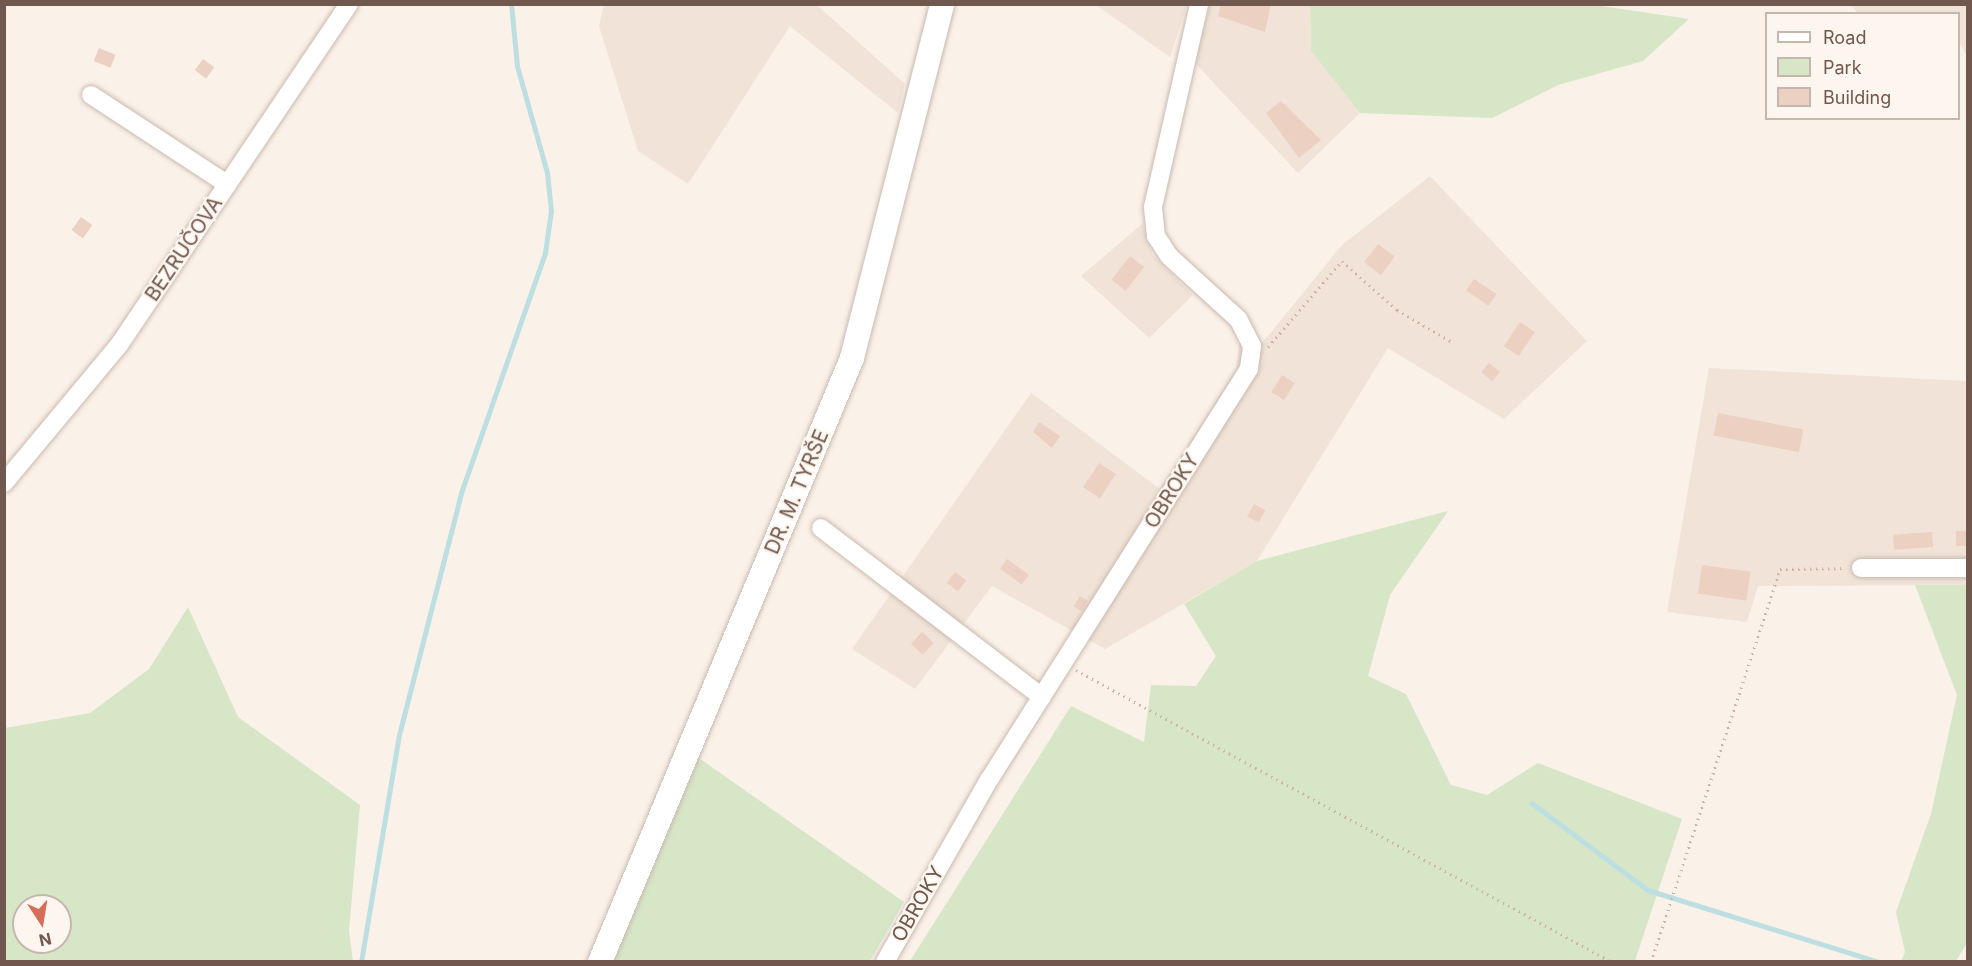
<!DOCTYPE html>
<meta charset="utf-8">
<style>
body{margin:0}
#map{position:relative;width:1972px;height:966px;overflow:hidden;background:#faf1e8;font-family:Inter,sans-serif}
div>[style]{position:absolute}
.residential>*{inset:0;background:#f1e3d7}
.green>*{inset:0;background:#d6e6c7}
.stream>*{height:4.5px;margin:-2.25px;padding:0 2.25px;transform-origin:2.25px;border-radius:2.25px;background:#bedfe2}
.building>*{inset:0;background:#ecd0c2;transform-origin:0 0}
.path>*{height:3px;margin-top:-1.5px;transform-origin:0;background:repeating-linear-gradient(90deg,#d1b3a5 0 1.5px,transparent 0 6px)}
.roads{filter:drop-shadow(0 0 2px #cbb9af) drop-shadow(0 0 2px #cbb9af)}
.street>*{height:18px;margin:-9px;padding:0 9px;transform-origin:9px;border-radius:9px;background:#fff}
.secondary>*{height:24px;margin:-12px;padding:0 12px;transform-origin:12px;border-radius:12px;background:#fff}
span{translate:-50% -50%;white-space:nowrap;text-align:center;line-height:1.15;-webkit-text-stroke:4.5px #fdf6ee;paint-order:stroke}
.street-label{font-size:20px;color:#71584f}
.frame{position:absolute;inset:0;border:6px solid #71584f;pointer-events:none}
.legend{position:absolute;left:1765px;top:12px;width:195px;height:108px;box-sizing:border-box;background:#fdf6ee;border:2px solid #c5b7ae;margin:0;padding:8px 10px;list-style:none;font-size:18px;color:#71584f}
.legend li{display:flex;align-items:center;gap:12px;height:30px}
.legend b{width:30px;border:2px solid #c5b7ae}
.north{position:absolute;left:12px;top:894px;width:60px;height:60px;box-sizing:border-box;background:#fdf6ee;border:2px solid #c5b7ae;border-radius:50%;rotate:168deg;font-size:16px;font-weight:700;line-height:24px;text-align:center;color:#71584f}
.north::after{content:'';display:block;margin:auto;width:21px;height:27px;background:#d66c5a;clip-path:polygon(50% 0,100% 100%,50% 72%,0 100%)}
</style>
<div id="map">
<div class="residential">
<div style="clip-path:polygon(604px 5px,817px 5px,905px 84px,898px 113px,790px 26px,688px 184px,638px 151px,599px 26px)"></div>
<div style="clip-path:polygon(1096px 5px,1187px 5px,1170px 57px)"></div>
<div style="clip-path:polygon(1210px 5px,1310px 5px,1311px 51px,1360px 113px,1298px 173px,1194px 62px)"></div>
<div style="clip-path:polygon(1851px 5px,1967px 5px,1967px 56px,1959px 42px,1958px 14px,1857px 13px)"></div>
<div style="clip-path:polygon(1430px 176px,1587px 341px,1504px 419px,1388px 348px,1257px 561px,1105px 649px,992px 586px,915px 689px,852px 649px,1031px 393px,1160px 489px,1236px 370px,1239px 343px,1263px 342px,1342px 245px)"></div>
<div style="clip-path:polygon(1142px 224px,1153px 255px,1193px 295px,1149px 338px,1081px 276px)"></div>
<div style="clip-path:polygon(1709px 368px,1967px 381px,1967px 585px,1758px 586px,1747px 622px,1667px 612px)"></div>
</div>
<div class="green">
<div style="clip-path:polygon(1588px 4px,1689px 19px,1643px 61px,1558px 85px,1492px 118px,1360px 113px,1311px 51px,1310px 5px)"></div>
<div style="clip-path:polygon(1448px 511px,1390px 595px,1368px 676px,1406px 694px,1451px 785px,1487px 795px,1538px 763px,1682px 819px,1635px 961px,910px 961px,1071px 706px,1144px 742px,1151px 685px,1196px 686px,1216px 656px,1184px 604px,1257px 561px)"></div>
<div style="clip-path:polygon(1915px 585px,1967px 585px,1968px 941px,1956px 961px,1901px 961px,1905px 952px,1896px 912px,1931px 814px,1957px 695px)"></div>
<div style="clip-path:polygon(evenodd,188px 607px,238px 717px,360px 805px,349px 931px,353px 961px,5px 961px,5px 728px,90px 713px,149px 669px,188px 607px,24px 906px,60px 906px,60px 942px,24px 942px,24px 906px)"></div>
<div style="clip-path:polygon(696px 756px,904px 902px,870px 961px,609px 962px)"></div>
</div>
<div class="stream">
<div style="left:1532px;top:803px;width:145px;rotate:36.9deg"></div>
<div style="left:1648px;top:890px;width:242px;rotate:17.3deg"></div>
<div style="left:361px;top:962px;width:230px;rotate:-80.5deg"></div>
<div style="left:399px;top:735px;width:250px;rotate:-75.6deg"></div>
<div style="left:461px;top:493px;width:254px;rotate:-70.7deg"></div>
<div style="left:545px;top:253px;width:42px;rotate:-81.9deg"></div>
<div style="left:551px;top:211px;width:38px;rotate:-96deg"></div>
<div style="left:547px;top:173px;width:111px;rotate:-105.7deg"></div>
<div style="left:517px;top:66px;width:62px;rotate:-95.5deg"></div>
</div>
<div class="building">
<div style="clip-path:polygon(1221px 4px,1271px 4px,1265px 32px,1218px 16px)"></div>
<div style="left:99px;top:48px;width:18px;height:14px;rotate:22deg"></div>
<div style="left:203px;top:59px;width:14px;height:14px;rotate:36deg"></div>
<div style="clip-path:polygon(1281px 101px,1321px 140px,1299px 158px,1266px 113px)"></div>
<div style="left:81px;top:217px;width:14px;height:16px;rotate:36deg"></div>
<div style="left:1378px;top:244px;width:21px;height:23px;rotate:37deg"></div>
<div style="left:1130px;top:256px;width:18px;height:30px;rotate:38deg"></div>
<div style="left:1474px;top:279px;width:27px;height:14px;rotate:34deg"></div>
<div style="left:1520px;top:322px;width:18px;height:29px;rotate:34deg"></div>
<div style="left:1489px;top:363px;width:14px;height:12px;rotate:39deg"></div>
<div style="left:1282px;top:375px;width:15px;height:20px;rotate:32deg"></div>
<div style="left:1718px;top:413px;width:87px;height:23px;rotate:11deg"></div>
<div style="clip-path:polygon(1039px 422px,1060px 436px,1052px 448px,1033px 432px)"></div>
<div style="left:1099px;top:463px;width:20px;height:29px;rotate:33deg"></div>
<div style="left:1254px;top:504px;width:13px;height:14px;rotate:29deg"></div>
<div style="left:1956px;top:531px;width:12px;height:15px"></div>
<div style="left:1932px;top:532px;width:15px;height:39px;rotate:86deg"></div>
<div style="left:1007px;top:559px;width:27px;height:12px;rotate:36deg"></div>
<div style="left:1702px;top:565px;width:49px;height:29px;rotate:8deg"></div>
<div style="left:955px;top:572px;width:14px;height:14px;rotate:36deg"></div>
<div style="left:1080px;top:596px;width:9px;height:12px;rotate:32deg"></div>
<div style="left:922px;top:632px;width:16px;height:16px;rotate:43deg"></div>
</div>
<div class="path">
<div style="left:1268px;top:347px;width:113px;rotate:-49.3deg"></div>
<div style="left:1342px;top:261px;width:74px;rotate:41.7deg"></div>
<div style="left:1397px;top:310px;width:66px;rotate:30.1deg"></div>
<div style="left:1076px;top:670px;width:610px;rotate:28.58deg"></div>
<div style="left:1651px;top:962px;width:414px;rotate:-71.8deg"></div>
<div style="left:1780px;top:569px;width:65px;rotate:-0.9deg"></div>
</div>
<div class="roads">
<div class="street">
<div style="left:91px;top:95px;width:163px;rotate:33.2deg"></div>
<div style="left:4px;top:483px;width:180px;rotate:-50.2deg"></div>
<div style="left:119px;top:345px;width:411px;rotate:-56deg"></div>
<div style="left:821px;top:528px;width:278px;rotate:37.4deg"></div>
<div style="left:1861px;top:568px;width:107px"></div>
<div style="left:885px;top:962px;width:210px;rotate:-60.3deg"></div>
<div style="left:989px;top:780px;width:487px;rotate:-57.7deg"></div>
<div style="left:1249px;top:368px;width:22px;rotate:-82deg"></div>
<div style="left:1252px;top:346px;width:30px;rotate:-117deg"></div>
<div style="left:1238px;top:319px;width:93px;rotate:-137.6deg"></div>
<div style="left:1169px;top:256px;width:24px;rotate:-123deg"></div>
<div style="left:1156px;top:236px;width:29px;rotate:-96deg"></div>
<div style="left:1153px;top:207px;width:208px;rotate:-77.2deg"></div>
</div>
<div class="secondary">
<div style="left:600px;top:962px;width:654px;rotate:-67.35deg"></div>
<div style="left:852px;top:358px;width:365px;rotate:-75.7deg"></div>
</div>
</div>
<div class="street-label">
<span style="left:184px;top:249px;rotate:-56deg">BEZRUČOVA</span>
<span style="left:1172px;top:491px;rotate:-58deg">OBROKY</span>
<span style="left:797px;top:492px;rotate:-67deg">DR. M. TYRŠE</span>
<span style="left:918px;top:904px;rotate:-60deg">OBROKY</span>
</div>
<div class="frame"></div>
<ul class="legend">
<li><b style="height:8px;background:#fff"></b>Road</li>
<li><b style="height:16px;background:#d6e6c7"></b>Park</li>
<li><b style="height:16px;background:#ecd0c2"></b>Building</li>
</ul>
<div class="north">N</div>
</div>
